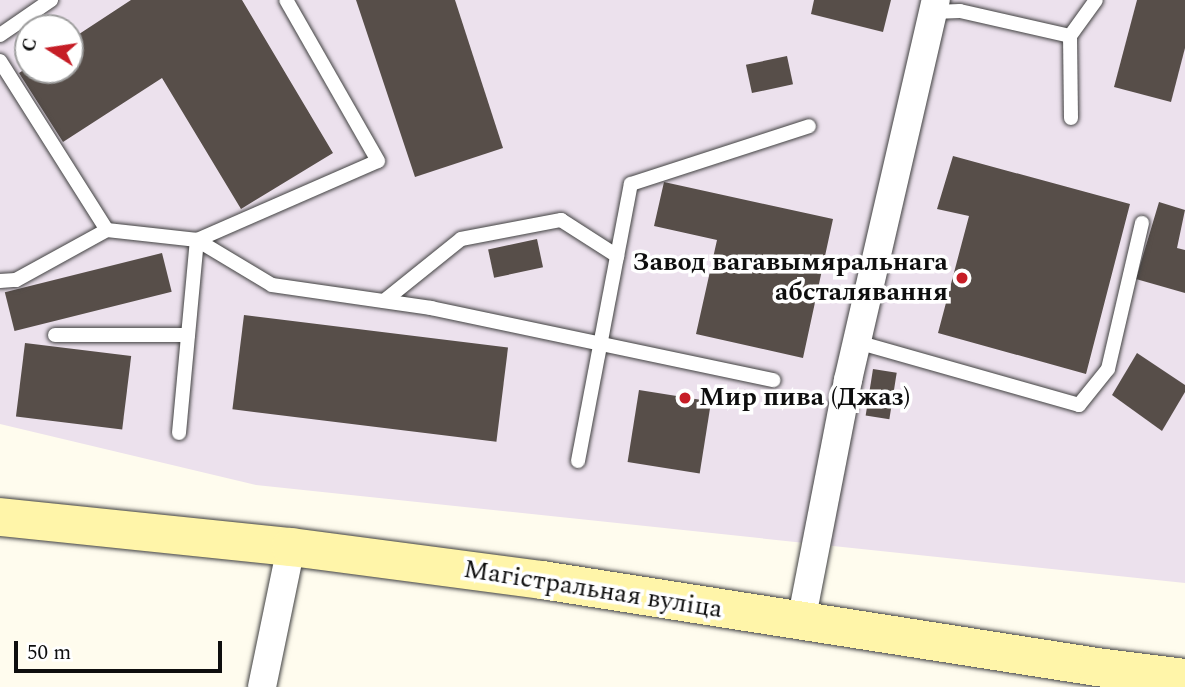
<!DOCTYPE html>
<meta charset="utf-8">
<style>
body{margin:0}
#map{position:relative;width:1185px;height:687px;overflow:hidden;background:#fffcee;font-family:Spectral,serif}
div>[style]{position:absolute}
.industrial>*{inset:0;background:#ece1ed}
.building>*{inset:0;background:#574e49;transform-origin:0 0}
.roads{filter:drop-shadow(0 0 2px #414141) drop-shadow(0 0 2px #414141)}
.lane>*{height:14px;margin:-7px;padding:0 7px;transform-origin:7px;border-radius:7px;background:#fff}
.street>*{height:28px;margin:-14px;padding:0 14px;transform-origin:14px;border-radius:14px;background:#fff}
.secondary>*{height:38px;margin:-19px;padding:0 19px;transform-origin:19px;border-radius:19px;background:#fff5a9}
.dots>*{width:19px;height:19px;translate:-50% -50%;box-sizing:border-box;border:4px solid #fff;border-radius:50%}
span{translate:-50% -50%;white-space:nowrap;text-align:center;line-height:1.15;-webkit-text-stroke:7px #fff;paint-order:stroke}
.poi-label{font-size:26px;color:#0e0e0e;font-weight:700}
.right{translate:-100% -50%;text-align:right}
.left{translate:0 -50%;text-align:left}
.street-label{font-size:26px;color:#0e0e0e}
.north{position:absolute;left:14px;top:14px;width:70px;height:70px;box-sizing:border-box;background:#fff;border:2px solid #9f9f9f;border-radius:50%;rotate:282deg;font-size:19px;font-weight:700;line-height:28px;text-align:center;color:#0e0e0e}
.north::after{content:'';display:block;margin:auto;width:24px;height:32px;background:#c61d26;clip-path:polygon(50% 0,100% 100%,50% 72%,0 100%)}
.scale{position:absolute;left:14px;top:641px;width:208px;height:32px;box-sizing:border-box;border:4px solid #0e0e0e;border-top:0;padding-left:9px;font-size:21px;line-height:24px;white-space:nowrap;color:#0e0e0e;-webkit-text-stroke:5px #fff;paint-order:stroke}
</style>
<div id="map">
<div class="industrial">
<div style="clip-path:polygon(evenodd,0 0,1185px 0,1185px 583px,256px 485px,0 424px,0 0,28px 28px,70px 28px,70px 70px,28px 70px,28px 28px)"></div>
</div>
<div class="building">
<div style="clip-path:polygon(131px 0,242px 0,333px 153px,241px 209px,162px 78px,63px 142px,19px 73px,28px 67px,28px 70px,70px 70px,70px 40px)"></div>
<div style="clip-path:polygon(356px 0,455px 0,503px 148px,415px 177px)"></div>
<div style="clip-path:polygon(814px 0,891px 0,883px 32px,811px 14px)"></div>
<div style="clip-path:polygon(1137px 0,1185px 0,1185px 48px,1171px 102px,1114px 87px)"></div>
<div style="left:787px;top:56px;width:29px;height:42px;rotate:78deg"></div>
<div style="clip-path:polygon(953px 156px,1130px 204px,1086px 374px,938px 333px,969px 216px,937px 209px)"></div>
<div style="clip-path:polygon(664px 182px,833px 219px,803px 358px,696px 334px,717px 240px,654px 226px)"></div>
<div style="clip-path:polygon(1159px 202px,1185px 210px,1177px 248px,1185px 250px,1185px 293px,1136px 279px)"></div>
<div style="left:537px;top:239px;width:29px;height:50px;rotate:78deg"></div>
<div style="left:162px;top:253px;width:40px;height:162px;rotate:76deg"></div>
<div style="left:244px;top:315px;width:266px;height:95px;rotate:7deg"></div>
<div style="left:25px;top:343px;width:107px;height:74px;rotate:7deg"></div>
<div style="clip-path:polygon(1137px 353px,1185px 385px,1185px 392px,1162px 431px,1112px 395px)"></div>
<div style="left:873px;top:369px;width:24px;height:47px;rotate:9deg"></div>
<div style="left:639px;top:390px;width:73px;height:73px;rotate:9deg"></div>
</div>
<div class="roads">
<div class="lane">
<div style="left:933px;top:12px;width:27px;rotate:-2deg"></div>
<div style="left:960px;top:11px;width:113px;rotate:12.8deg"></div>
<div style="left:1070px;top:36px;width:44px;rotate:-54.2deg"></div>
<div style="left:0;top:35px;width:62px;rotate:-34.5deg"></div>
<div style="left:1070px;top:36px;width:82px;rotate:89.3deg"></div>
<div style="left:0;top:61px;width:200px;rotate:57.7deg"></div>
<div style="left:107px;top:230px;width:91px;rotate:6.3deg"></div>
<div style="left:197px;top:240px;width:87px;rotate:31deg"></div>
<div style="left:272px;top:285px;width:161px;rotate:8.2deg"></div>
<div style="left:431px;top:308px;width:350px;rotate:11.9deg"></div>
<div style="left:0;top:281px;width:16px;rotate:-4deg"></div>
<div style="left:16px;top:280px;width:104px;rotate:-28.8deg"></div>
<div style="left:384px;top:301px;width:99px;rotate:-38.8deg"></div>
<div style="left:461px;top:239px;width:102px;rotate:-10.8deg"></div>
<div style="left:561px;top:220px;width:67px;rotate:32.7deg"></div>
<div style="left:55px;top:335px;width:133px"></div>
<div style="left:857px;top:342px;width:231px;rotate:15.8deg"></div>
<div style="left:1079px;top:405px;width:46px;rotate:-51.1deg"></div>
<div style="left:1108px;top:369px;width:150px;rotate:-76.9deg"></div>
<div style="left:179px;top:433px;width:194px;rotate:-84.7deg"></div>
<div style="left:197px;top:240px;width:197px;rotate:-23.6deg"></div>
<div style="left:378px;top:161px;width:185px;rotate:-119.7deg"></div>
<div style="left:578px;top:461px;width:282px;rotate:-79.2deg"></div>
<div style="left:631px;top:184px;width:187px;rotate:-18deg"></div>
</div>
<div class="street">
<div style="left:801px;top:622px;width:247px;rotate:-79deg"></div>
<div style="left:848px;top:380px;width:390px;rotate:-77deg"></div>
<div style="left:262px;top:687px;width:143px;rotate:-78.3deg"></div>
</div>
<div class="secondary">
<div style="left:0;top:517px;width:293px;rotate:5.9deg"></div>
<div style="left:291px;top:547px;width:253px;rotate:7.5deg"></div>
<div style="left:542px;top:580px;width:562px;rotate:8.91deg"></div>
<div style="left:1097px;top:667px;width:89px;rotate:7.1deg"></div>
</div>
</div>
<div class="dots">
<div style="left:962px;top:278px;background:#c61d26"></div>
<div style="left:685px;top:398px;background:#c61d26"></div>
</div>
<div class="poi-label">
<span class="right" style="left:948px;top:278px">Завод вагавымяральнага<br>абсталявання</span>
<span class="left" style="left:699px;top:398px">Мир пива (Джаз)</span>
</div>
<div class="street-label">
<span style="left:593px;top:590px;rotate:9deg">Магістральная вуліца</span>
</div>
<div class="north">С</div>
<div class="scale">50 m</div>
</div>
